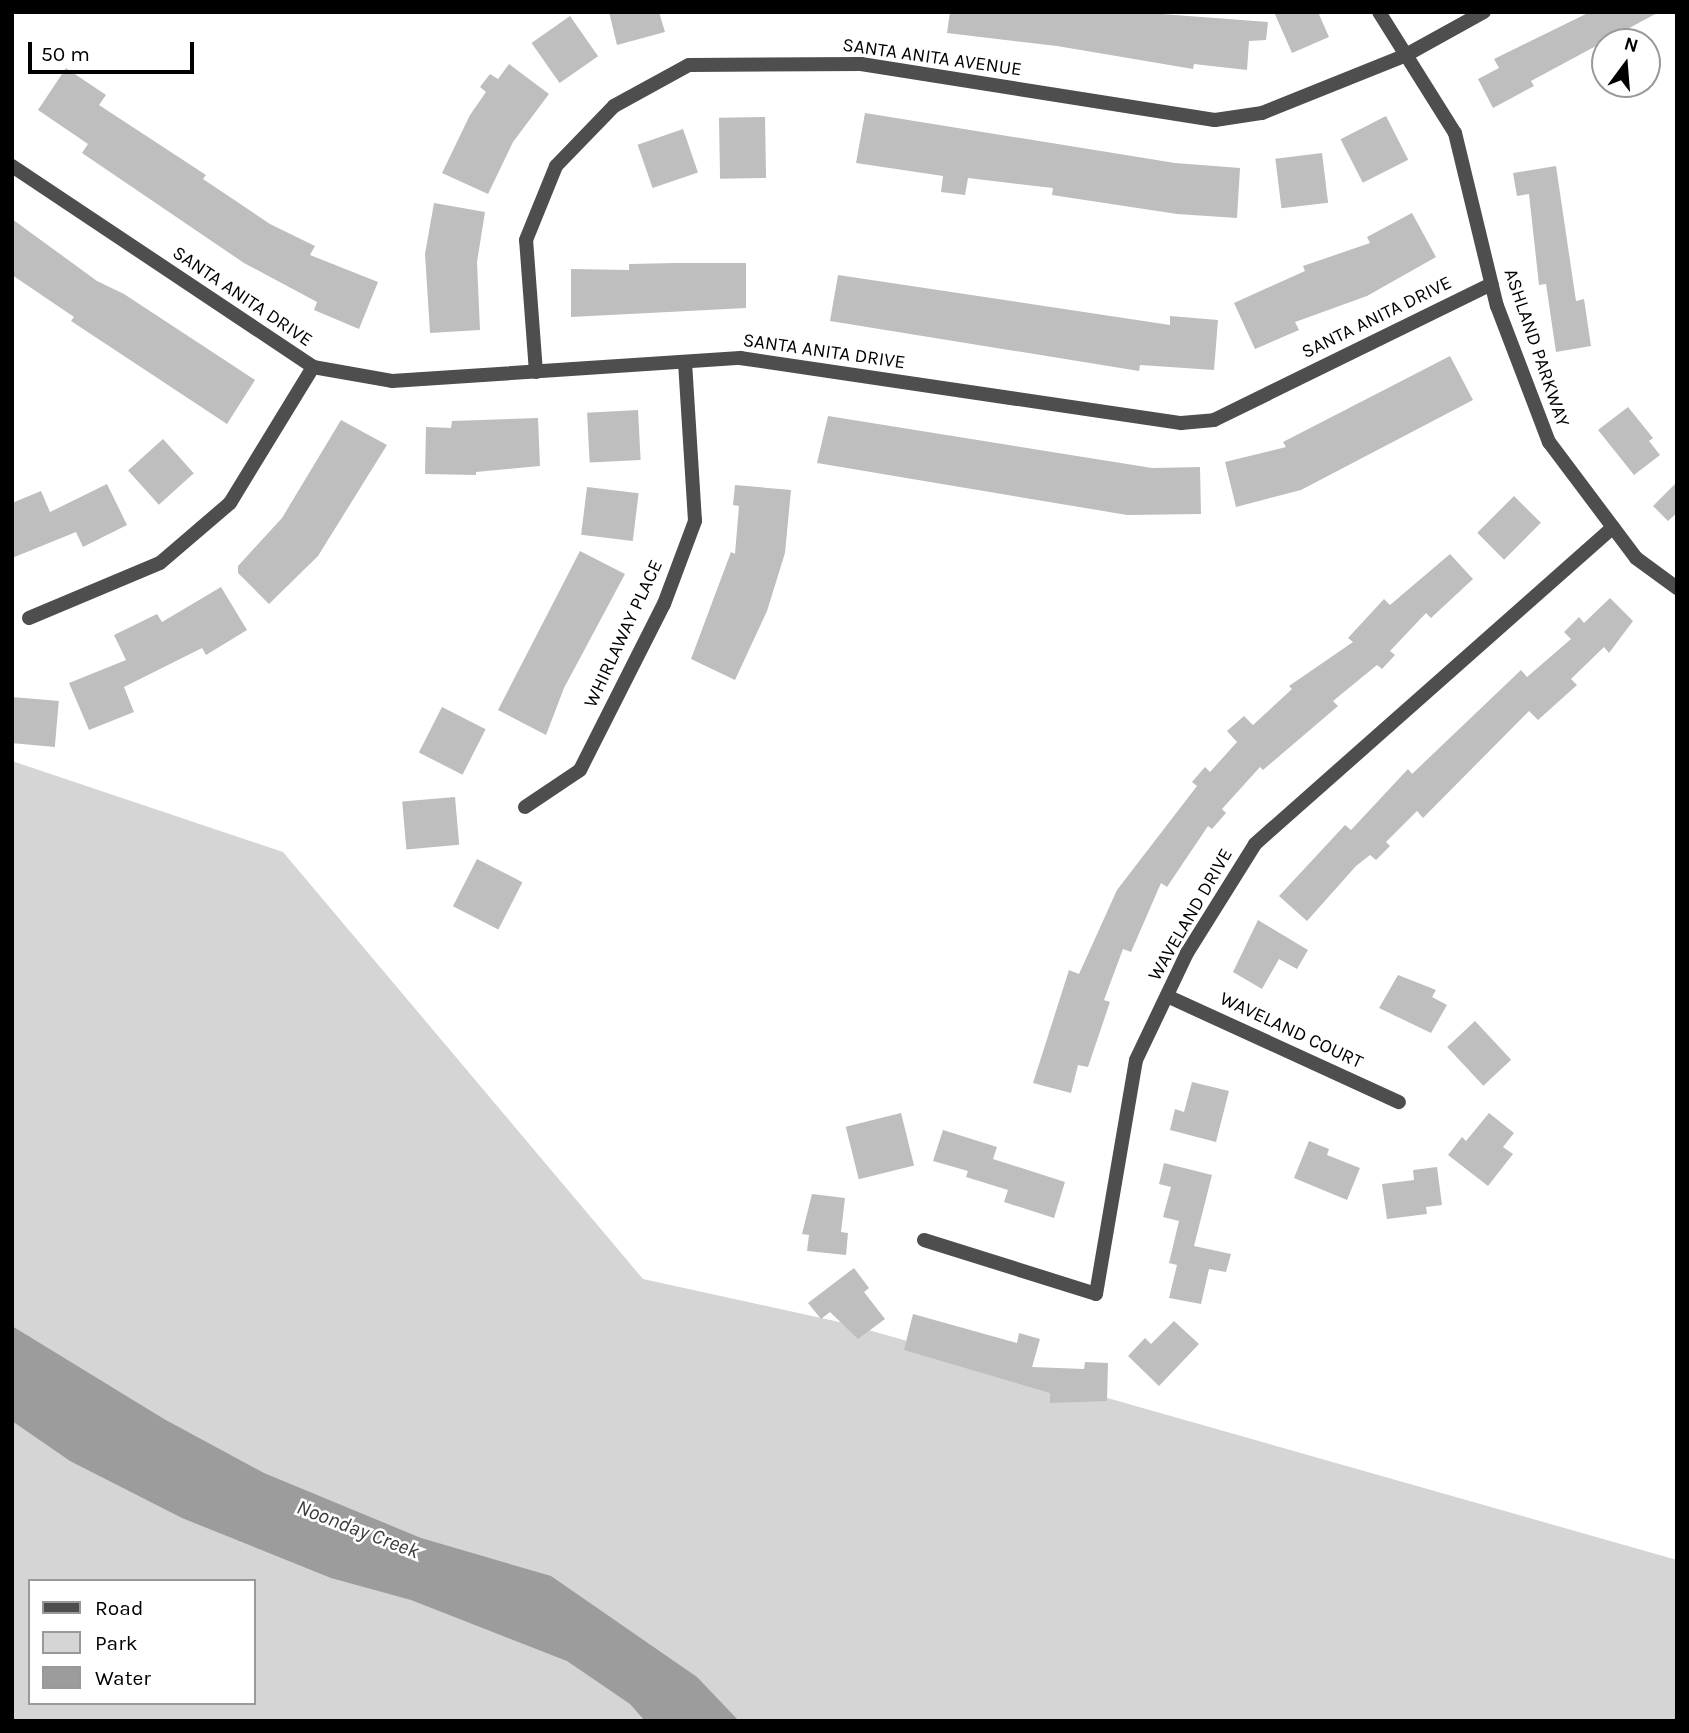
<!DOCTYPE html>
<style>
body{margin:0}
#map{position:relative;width:1689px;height:1733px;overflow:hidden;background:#fff;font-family:Karla,sans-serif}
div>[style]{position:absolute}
.green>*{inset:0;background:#d5d5d5}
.water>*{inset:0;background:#9c9c9c}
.building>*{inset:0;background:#bebebe;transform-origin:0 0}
.street>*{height:14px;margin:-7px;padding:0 7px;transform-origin:7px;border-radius:7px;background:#4e4e4e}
span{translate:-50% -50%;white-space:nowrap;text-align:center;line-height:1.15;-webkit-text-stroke:5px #fff;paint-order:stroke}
.street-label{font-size:19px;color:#000}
.water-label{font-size:21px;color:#3d3d3d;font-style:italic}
.frame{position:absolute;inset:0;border:14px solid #000;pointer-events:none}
.legend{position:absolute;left:28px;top:1579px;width:228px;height:126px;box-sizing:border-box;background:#fff;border:2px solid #999;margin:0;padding:9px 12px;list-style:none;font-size:21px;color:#000}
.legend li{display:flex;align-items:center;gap:14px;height:35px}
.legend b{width:35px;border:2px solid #999}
.north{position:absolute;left:1591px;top:28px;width:70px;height:70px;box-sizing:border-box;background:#fff;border:2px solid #999;border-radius:50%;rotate:16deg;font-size:19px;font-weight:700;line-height:28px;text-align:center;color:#000}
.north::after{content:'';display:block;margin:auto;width:24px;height:32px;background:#000;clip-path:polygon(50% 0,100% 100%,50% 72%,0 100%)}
.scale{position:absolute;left:28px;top:42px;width:166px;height:32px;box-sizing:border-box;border:4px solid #000;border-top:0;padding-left:9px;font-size:21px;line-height:24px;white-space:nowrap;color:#000;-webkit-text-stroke:5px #fff;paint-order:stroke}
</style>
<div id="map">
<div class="green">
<div style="clip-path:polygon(evenodd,12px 761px,283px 852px,643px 1279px,844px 1323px,1677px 1560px,1677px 1721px,12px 1721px,12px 761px,30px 1581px,254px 1581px,254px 1703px,30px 1703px,30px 1581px)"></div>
</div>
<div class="water">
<div style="clip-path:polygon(12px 1326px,164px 1419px,264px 1473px,421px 1538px,551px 1576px,697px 1677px,739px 1721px,645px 1721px,630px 1704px,567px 1661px,411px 1600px,331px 1578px,182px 1518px,70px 1461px,12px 1421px)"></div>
</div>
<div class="building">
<div style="clip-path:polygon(609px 12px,659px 12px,665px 32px,617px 45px)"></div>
<div style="clip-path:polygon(950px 12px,1135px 12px,1268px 22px,1266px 40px,1249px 41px,1247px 70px,1194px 64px,1193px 69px,1057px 46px,947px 33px)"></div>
<div style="clip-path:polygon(1274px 12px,1318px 12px,1329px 37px,1292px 53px)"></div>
<div style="clip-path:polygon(1590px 12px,1659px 12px,1531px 81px,1534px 86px,1493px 108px,1478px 79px,1499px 68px,1494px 59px)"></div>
<div style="left:570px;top:16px;width:49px;height:47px;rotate:55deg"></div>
<div style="clip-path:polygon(509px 64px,549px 94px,513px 142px,488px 194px,442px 173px,470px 115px,486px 92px,480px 87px,490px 74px,498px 79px)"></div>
<div style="clip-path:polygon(66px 68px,106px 95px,99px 105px,206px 175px,203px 179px,270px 224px,315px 246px,310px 255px,378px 282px,359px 329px,314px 310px,317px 302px,244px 263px,82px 153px,88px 144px,38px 110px)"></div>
<div style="clip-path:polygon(865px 113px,1175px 163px,1240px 168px,1237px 218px,1177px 214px,1052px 195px,1053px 188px,968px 178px,965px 195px,941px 192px,943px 176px,856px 163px)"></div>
<div style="left:1386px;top:116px;width:49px;height:51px;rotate:63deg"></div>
<div style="left:765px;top:117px;width:61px;height:46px;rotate:89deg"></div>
<div style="left:683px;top:129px;width:46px;height:48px;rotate:71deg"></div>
<div style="left:1322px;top:153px;width:50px;height:47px;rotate:83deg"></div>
<div style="clip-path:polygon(1556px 166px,1576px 301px,1584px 299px,1591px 346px,1556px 352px,1546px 284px,1539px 285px,1529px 194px,1517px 196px,1513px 173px)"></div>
<div style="clip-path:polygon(434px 203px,485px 212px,477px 262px,480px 330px,430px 333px,425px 254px)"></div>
<div style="clip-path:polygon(1412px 213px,1436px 257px,1367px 296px,1295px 322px,1299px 330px,1255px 349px,1234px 303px,1305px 271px,1303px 266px,1370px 243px,1367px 237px)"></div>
<div style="clip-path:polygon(12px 219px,97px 281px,124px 294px,255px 380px,227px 424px,71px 321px,74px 317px,12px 275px)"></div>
<div style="clip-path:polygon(677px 263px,746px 263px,746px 308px,571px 317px,571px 269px,629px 270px,629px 264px)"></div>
<div style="clip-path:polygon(838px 275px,1170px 325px,1170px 316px,1218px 320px,1214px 370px,1140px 365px,1139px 371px,830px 321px)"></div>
<div style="clip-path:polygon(1450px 356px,1473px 400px,1301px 490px,1236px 507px,1225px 462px,1286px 447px,1283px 442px)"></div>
<div style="clip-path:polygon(1628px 407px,1653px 438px,1649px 441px,1660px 455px,1634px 475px,1598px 430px)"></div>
<div style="left:638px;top:410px;width:50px;height:51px;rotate:87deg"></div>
<div style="clip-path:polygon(828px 416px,1152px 468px,1200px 467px,1201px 514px,1127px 515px,817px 463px)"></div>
<div style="clip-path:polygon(538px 418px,540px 466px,476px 472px,476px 475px,425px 474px,426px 427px,451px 428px,452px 421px)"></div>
<div style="clip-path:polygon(341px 420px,387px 445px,318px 556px,269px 604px,238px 573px,238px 566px,282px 518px)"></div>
<div style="left:163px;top:439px;width:46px;height:47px;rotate:48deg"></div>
<div style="clip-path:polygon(1677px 482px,1677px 513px,1668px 521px,1653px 506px)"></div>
<div style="clip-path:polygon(107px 484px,127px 525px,83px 547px,76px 532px,12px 558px,12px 503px,41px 491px,50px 512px)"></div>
<div style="clip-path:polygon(735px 485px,791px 490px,785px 553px,767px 611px,735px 680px,691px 659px,731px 552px,735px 554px,739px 506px,733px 505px)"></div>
<div style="left:587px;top:487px;width:52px;height:48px;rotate:7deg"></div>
<div style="left:1514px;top:496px;width:38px;height:52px;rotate:45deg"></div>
<div style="clip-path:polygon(580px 551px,625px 574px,564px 688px,546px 735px,498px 710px)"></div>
<div style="clip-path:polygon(1450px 554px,1473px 579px,1431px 618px,1426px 613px,1390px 651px,1395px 655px,1382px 669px,1377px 665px,1333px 701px,1338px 706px,1263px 770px,1260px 767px,1222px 809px,1226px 813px,1212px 829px,1208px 826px,1167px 887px,1161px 883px,1131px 952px,1123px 949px,1104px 1000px,1110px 1002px,1088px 1067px,1078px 1065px,1071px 1093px,1033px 1083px,1069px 970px,1079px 974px,1117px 890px,1197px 786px,1192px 782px,1205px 767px,1210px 772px,1237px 742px,1227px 731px,1244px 716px,1253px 725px,1292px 689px,1289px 686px,1353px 642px,1348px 638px,1384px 599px,1390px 605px)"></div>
<div style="clip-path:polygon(221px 587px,247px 630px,206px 655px,202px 648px,124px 687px,134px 712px,89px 730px,69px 683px,126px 660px,114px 635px,157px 614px,162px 622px)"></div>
<div style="clip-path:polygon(1610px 598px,1633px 621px,1609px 653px,1604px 647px,1571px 679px,1577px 685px,1538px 720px,1529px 711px,1423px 818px,1417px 811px,1386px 842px,1390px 846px,1376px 860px,1370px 855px,1356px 866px,1307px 921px,1279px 896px,1345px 825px,1351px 830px,1408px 769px,1412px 774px,1521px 670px,1527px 677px,1571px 639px,1564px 632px,1579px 617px,1584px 623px)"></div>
<div style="left:12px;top:697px;width:47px;height:46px;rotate:5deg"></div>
<div style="left:442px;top:707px;width:49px;height:51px;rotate:27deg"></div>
<div style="left:455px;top:797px;width:48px;height:53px;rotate:85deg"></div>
<div style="left:477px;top:859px;width:51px;height:53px;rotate:27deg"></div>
<div style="clip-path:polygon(1258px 920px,1308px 950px,1297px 969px,1279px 959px,1262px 989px,1233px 972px)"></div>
<div style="clip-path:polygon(1398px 975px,1436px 990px,1432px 997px,1447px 1005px,1431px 1033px,1379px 1008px)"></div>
<div style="left:1475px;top:1021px;width:53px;height:38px;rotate:47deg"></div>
<div style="clip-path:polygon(1192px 1082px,1229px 1091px,1216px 1142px,1170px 1130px,1175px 1109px,1184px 1112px)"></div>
<div style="left:901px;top:1113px;width:54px;height:57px;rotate:76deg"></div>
<div style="clip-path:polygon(1489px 1113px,1514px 1133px,1503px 1147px,1513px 1154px,1488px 1186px,1448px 1155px,1462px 1137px,1466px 1141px)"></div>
<div style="clip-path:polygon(943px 1130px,997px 1147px,993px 1159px,1065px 1182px,1054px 1218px,1004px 1202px,1008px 1190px,966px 1177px,968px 1171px,933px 1161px)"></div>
<div style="clip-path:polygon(1309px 1141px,1329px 1149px,1327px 1155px,1360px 1168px,1347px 1200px,1294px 1178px)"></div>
<div style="clip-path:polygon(1164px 1163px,1212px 1175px,1194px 1246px,1231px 1254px,1226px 1272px,1209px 1269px,1201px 1304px,1169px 1298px,1177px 1265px,1169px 1263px,1179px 1221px,1163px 1217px,1171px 1187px,1159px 1184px)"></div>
<div style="clip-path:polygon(1437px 1167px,1442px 1205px,1426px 1207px,1427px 1214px,1387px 1219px,1382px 1184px,1414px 1180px,1413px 1170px)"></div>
<div style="clip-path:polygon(812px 1194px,845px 1198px,841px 1232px,848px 1233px,846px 1255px,807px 1251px,809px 1235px,802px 1234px)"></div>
<div style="clip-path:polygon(854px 1268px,869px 1288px,864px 1292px,885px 1319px,858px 1339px,830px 1312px,821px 1319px,808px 1303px)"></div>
<div style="clip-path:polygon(913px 1314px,1017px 1343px,1019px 1333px,1040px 1339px,1032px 1367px,1084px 1369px,1085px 1362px,1108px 1363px,1107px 1401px,1050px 1403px,1050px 1393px,904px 1350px)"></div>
<div style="clip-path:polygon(1174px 1321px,1199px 1344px,1159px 1386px,1128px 1356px,1145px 1338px,1151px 1344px)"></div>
</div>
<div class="street">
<div style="left:1379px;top:12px;width:143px;rotate:57.9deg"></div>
<div style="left:1455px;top:133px;width:178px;rotate:76.4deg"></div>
<div style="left:1497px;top:306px;width:146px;rotate:69.1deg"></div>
<div style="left:1549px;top:442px;width:145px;rotate:53.1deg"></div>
<div style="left:1636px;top:558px;width:51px;rotate:36.2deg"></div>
<div style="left:12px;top:166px;width:362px;rotate:33.7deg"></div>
<div style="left:313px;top:367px;width:80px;rotate:10deg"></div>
<div style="left:392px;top:381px;width:349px;rotate:-3.8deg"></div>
<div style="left:740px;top:358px;width:446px;rotate:8.4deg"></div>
<div style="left:1181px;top:423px;width:33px;rotate:-5deg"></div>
<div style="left:1214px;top:420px;width:309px;rotate:-26.1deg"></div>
<div style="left:536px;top:372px;width:132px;rotate:-94.3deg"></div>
<div style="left:526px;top:240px;width:80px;rotate:-67.9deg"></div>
<div style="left:556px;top:166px;width:83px;rotate:-46deg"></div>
<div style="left:614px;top:106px;width:85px;rotate:-28.7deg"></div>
<div style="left:689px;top:65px;width:172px;rotate:-0.3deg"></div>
<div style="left:861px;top:64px;width:358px;rotate:9deg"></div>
<div style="left:1215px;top:120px;width:48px;rotate:-8.5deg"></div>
<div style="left:1262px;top:113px;width:155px;rotate:-21.9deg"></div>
<div style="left:1406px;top:55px;width:89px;rotate:-28.9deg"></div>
<div style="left:29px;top:618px;width:142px;rotate:-22.8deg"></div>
<div style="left:160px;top:563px;width:92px;rotate:-40.6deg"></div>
<div style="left:230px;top:503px;width:159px;rotate:-58.6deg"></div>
<div style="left:525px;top:807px;width:66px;rotate:-33.9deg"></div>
<div style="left:580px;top:770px;width:186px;rotate:-63.2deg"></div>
<div style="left:664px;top:604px;width:89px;rotate:-69.5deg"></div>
<div style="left:695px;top:521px;width:159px;rotate:-93.6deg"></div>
<div style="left:1167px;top:996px;width:255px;rotate:24.6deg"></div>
<div style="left:924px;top:1240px;width:180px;rotate:17.4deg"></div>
<div style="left:1096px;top:1294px;width:237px;rotate:-80.3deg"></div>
<div style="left:1136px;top:1060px;width:119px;rotate:-64.5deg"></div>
<div style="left:1187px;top:953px;width:128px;rotate:-58deg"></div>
<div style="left:1255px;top:844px;width:478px;rotate:-41.5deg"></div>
</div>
<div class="street-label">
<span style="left:932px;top:58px;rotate:8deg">SANTA ANITA AVENUE</span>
<span style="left:242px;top:297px;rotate:34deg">SANTA ANITA DRIVE</span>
<span style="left:1377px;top:318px;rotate:-26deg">SANTA ANITA DRIVE</span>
<span style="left:1536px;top:348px;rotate:71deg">ASHLAND PARKWAY</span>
<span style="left:824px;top:352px;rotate:8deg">SANTA ANITA DRIVE</span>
<span style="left:624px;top:634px;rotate:-65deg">WHIRLAWAY PLACE</span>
<span style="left:1191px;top:915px;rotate:-60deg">WAVELAND DRIVE</span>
<span style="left:1291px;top:1031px;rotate:25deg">WAVELAND COURT</span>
</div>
<div class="water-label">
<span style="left:358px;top:1529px;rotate:21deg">Noonday Creek</span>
</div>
<div class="frame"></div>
<ul class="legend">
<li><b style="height:9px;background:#4e4e4e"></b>Road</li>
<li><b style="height:19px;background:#d5d5d5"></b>Park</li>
<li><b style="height:19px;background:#9c9c9c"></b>Water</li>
</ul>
<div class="north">N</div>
<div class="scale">50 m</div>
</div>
